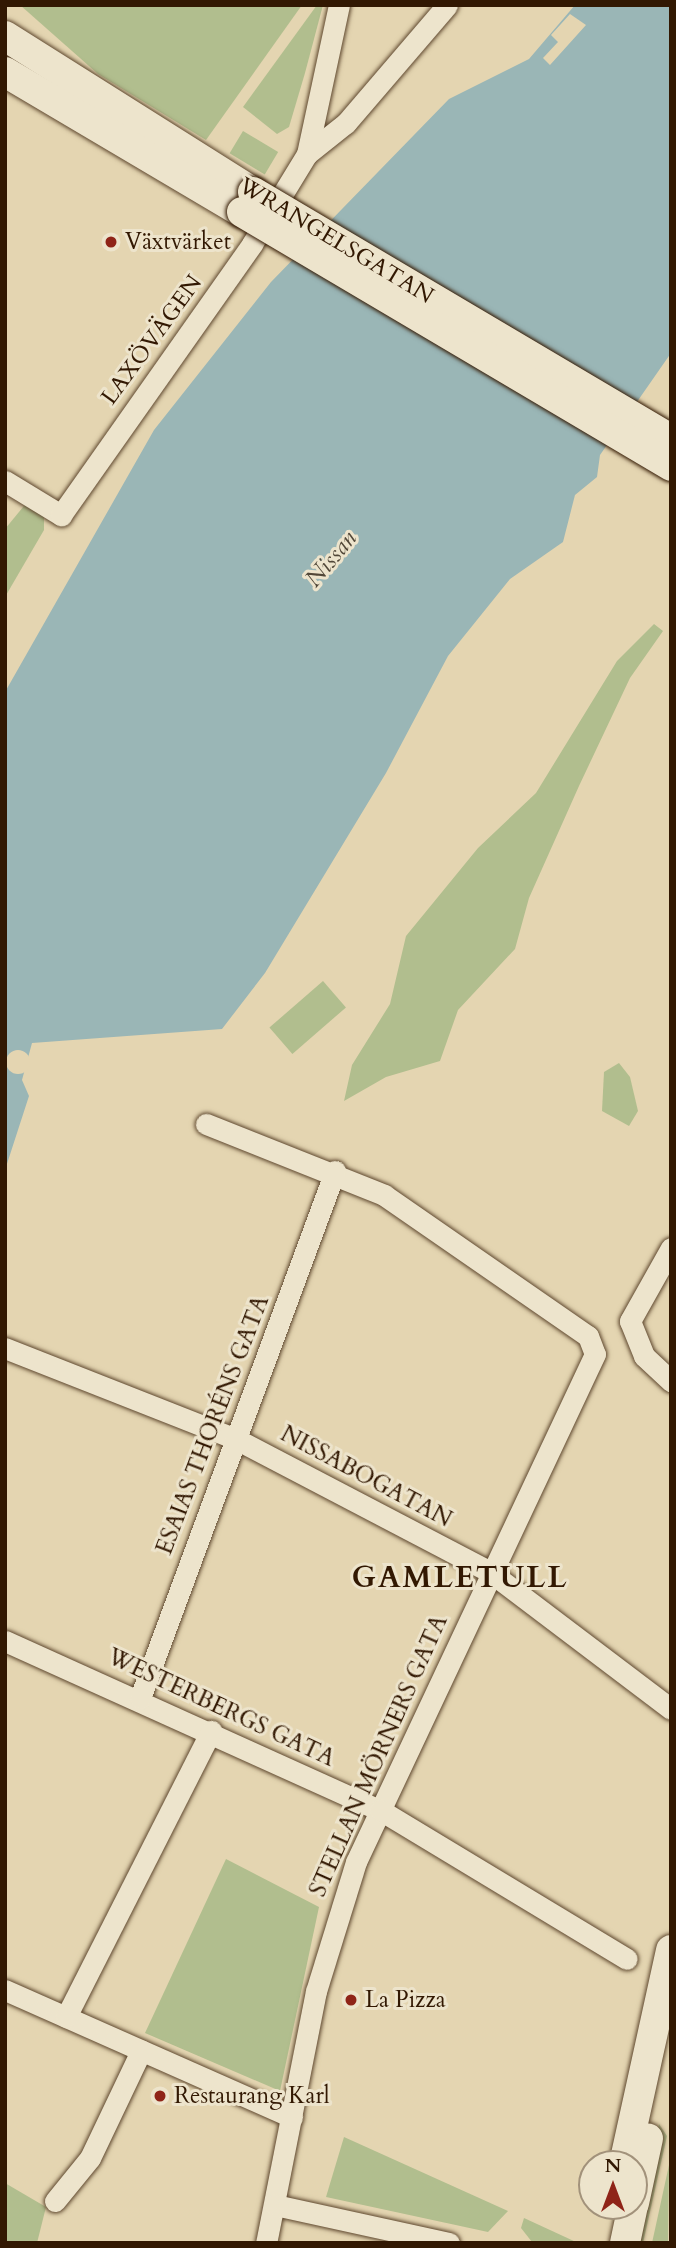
<!DOCTYPE html>
<meta charset="utf-8">
<style>
body{margin:0}
#map{position:relative;width:676px;height:2248px;overflow:hidden;background:#e4d5b1;font-family:Cardo,serif}
div>[style]{position:absolute}
.green>*{inset:0;background:#b1be8e;transform-origin:0 0}
.water>*{inset:0;background:#9ab6b6}
.pier>*{inset:0;background:#e4d5b1}
.round{border-radius:50%}
.roads{filter:drop-shadow(0 0 2px #5e472e) drop-shadow(0 0 2px #5e472e)}
.street>*{height:21px;margin:-10.5px;padding:0 10.5px;transform-origin:10.5px;border-radius:10.5px;background:#ede4cc}
.secondary>*{height:30px;margin:-15px;padding:0 15px;transform-origin:15px;border-radius:15px;background:#ede4cc}
.bridges{filter:drop-shadow(0 0 2px #321802) drop-shadow(0 0 2px #321802)}
.secondary-bridge>*{height:30px;margin:-15px;padding:0 15px;transform-origin:15px;border-radius:15px;background:#ede4cc}
.dots>*{width:19px;height:19px;translate:-50% -50%;box-sizing:border-box;border:4px solid #ede4cc;border-radius:50%}
span{translate:-50% -50%;white-space:nowrap;text-align:center;line-height:1.15;-webkit-text-stroke:6px #ede4cc;paint-order:stroke}
.street-label{font-size:23px;color:#321802}
.poi-label{font-size:23px;color:#321802}
.left{translate:0 -50%;text-align:left}
.water-label{font-size:24px;color:#514738;font-style:italic}
.district-label{font-size:30px;color:#321802;font-weight:700;letter-spacing:2px}
.frame{position:absolute;inset:0;border:7px solid #321802;pointer-events:none}
.north{position:absolute;left:578px;top:2150px;width:70px;height:70px;box-sizing:border-box;background:#ede4cc;border:2px solid #a2927b;border-radius:50%;rotate:0deg;font-size:19px;font-weight:700;line-height:28px;text-align:center;color:#321802}
.north::after{content:'';display:block;margin:auto;width:24px;height:32px;background:#8f2418;clip-path:polygon(50% 0,100% 100%,50% 72%,0 100%)}
</style>
<div id="map">
<div class="green">
<div style="clip-path:polygon(20px 5px,302px 5px,206px 140px,98px 74px)"></div>
<div style="clip-path:polygon(317px 5px,323px 5px,305px 73px,289px 127px,277px 134px,243px 107px)"></div>
<div style="left:243px;top:131px;width:41px;height:26px;rotate:31deg"></div>
<div style="clip-path:polygon(28px 501px,44px 510px,44px 530px,5px 597px,5px 529px)"></div>
<div style="clip-path:polygon(654px 624px,663px 631px,630px 678px,579px 786px,529px 898px,515px 949px,458px 1010px,440px 1061px,386px 1077px,344px 1101px,352px 1065px,390px 1004px,406px 936px,478px 848px,536px 793px,617px 661px)"></div>
<div style="left:323px;top:981px;width:35px;height:71px;rotate:49deg"></div>
<div style="clip-path:polygon(619px 1063px,630px 1077px,638px 1111px,629px 1126px,602px 1111px,604px 1072px)"></div>
<div style="clip-path:polygon(226px 1859px,319px 1907px,280px 2091px,145px 2033px)"></div>
<div style="clip-path:polygon(659px 2124px,667px 2136px,643px 2243px,635px 2243px)"></div>
<div style="clip-path:polygon(344px 2137px,508px 2211px,488px 2232px,326px 2197px)"></div>
<div style="clip-path:polygon(669px 2165px,668px 2243px,652px 2243px)"></div>
<div style="clip-path:polygon(5px 2183px,46px 2207px,37px 2243px,5px 2243px)"></div>
<div style="clip-path:polygon(524px 2218px,576px 2242px,576px 2243px,532px 2242px,521px 2228px)"></div>
</div>
<div class="water">
<div style="clip-path:polygon(575px 5px,671px 5px,671px 353px,600px 455px,597px 477px,575px 495px,563px 542px,510px 579px,448px 656px,386px 773px,265px 973px,222px 1029px,32px 1043px,22px 1080px,29px 1096px,5px 1170px,5px 692px,154px 430px,271px 282px,449px 99px,529px 59px)"></div>
</div>
<div class="pier">
<div style="clip-path:polygon(570px 14px,586px 25px,550px 65px,543px 58px,558px 42px,551px 35px)"></div>
<div class="round" style="left:6px;top:1050px;width:24px;height:24px"></div>
</div>
<div class="roads">
<div class="street">
<div style="left:307px;top:154px;width:152px;rotate:-77.9deg"></div>
<div style="left:5px;top:481px;width:66px;rotate:31.3deg"></div>
<div style="left:61px;top:515px;width:332px;rotate:-54.8deg"></div>
<div style="left:252px;top:244px;width:105px;rotate:-58.6deg"></div>
<div style="left:307px;top:154px;width:50px;rotate:-38.5deg"></div>
<div style="left:346px;top:123px;width:155px;rotate:-49.4deg"></div>
<div style="left:206px;top:1124px;width:192px;rotate:21.7deg"></div>
<div style="left:384px;top:1195px;width:248px;rotate:34.7deg"></div>
<div style="left:588px;top:1336px;width:19px;rotate:69deg"></div>
<div style="left:595px;top:1354px;width:561px;rotate:115.2deg"></div>
<div style="left:356px;top:1862px;width:135px;rotate:107.2deg"></div>
<div style="left:316px;top:1991px;width:257px;rotate:101.2deg"></div>
<div style="left:671px;top:1248px;width:84px;rotate:119.3deg"></div>
<div style="left:630px;top:1321px;width:38px;rotate:68deg"></div>
<div style="left:644px;top:1356px;width:37px;rotate:43deg"></div>
<div style="left:5px;top:1348px;width:248px;rotate:21.5deg"></div>
<div style="left:236px;top:1439px;width:287px;rotate:27.6deg"></div>
<div style="left:490px;top:1572px;width:227px;rotate:37.1deg"></div>
<div style="left:5px;top:1641px;width:411px;rotate:24.3deg"></div>
<div style="left:380px;top:1810px;width:288px;rotate:31.1deg"></div>
<div style="left:140px;top:1698px;width:562px;rotate:-69.69deg"></div>
<div style="left:5px;top:1990px;width:314px;rotate:23.9deg"></div>
<div style="left:66px;top:2017px;width:321px;rotate:-63.1deg"></div>
<div style="left:55px;top:2201px;width:55px;rotate:-50.9deg"></div>
<div style="left:90px;top:2158px;width:119px;rotate:-64.5deg"></div>
<div style="left:275px;top:2205px;width:178px;rotate:12.3deg"></div>
</div>
<div class="secondary">
<div style="left:5px;top:36px;width:293px;rotate:32.2deg"></div>
<div style="left:5px;top:72px;width:275px;rotate:30.6deg"></div>
<div style="left:624px;top:2164px;width:219px;rotate:-77.6deg"></div>
<div style="left:634px;top:2203px;width:66px;rotate:-77.8deg"></div>
<div style="left:625px;top:2243px;width:38px;rotate:-78deg"></div>
</div>
</div>
<div class="bridges">
<div class="secondary-bridge">
<div style="left:253px;top:192px;width:486px;rotate:30.6deg"></div>
<div style="left:242px;top:212px;width:499px;rotate:30.6deg"></div>
</div>
</div>
<div class="dots">
<div style="left:111px;top:242px;background:#8f2418"></div>
<div style="left:351px;top:2000px;background:#8f2418"></div>
<div style="left:160px;top:2096px;background:#8f2418"></div>
</div>
<div class="street-label">
<span style="left:336px;top:241px;rotate:31deg">WRANGELSGATAN</span>
<span style="left:152px;top:340px;rotate:-54deg">LAXÖVÄGEN</span>
<span style="left:213px;top:1425px;rotate:-69deg">ESAIAS THORÉNS GATA</span>
<span style="left:366px;top:1477px;rotate:28deg">NISSABOGATAN</span>
<span style="left:221px;top:1708px;rotate:25deg">WESTERBERGS GATA</span>
<span style="left:379px;top:1756px;rotate:-66deg">STELLAN MÖRNERS GATA</span>
</div>
<div class="poi-label">
<span class="left" style="left:125px;top:242px">Växtvärket</span>
<span class="left" style="left:365px;top:2000px">La Pizza</span>
<span class="left" style="left:174px;top:2096px">Restaurang Karl</span>
</div>
<div class="water-label">
<span style="left:331px;top:559px;rotate:-50deg">Nissan</span>
</div>
<div class="district-label">
<span style="left:460px;top:1578px">GAMLETULL</span>
</div>
<div class="frame"></div>
<div class="north">N</div>
</div>
